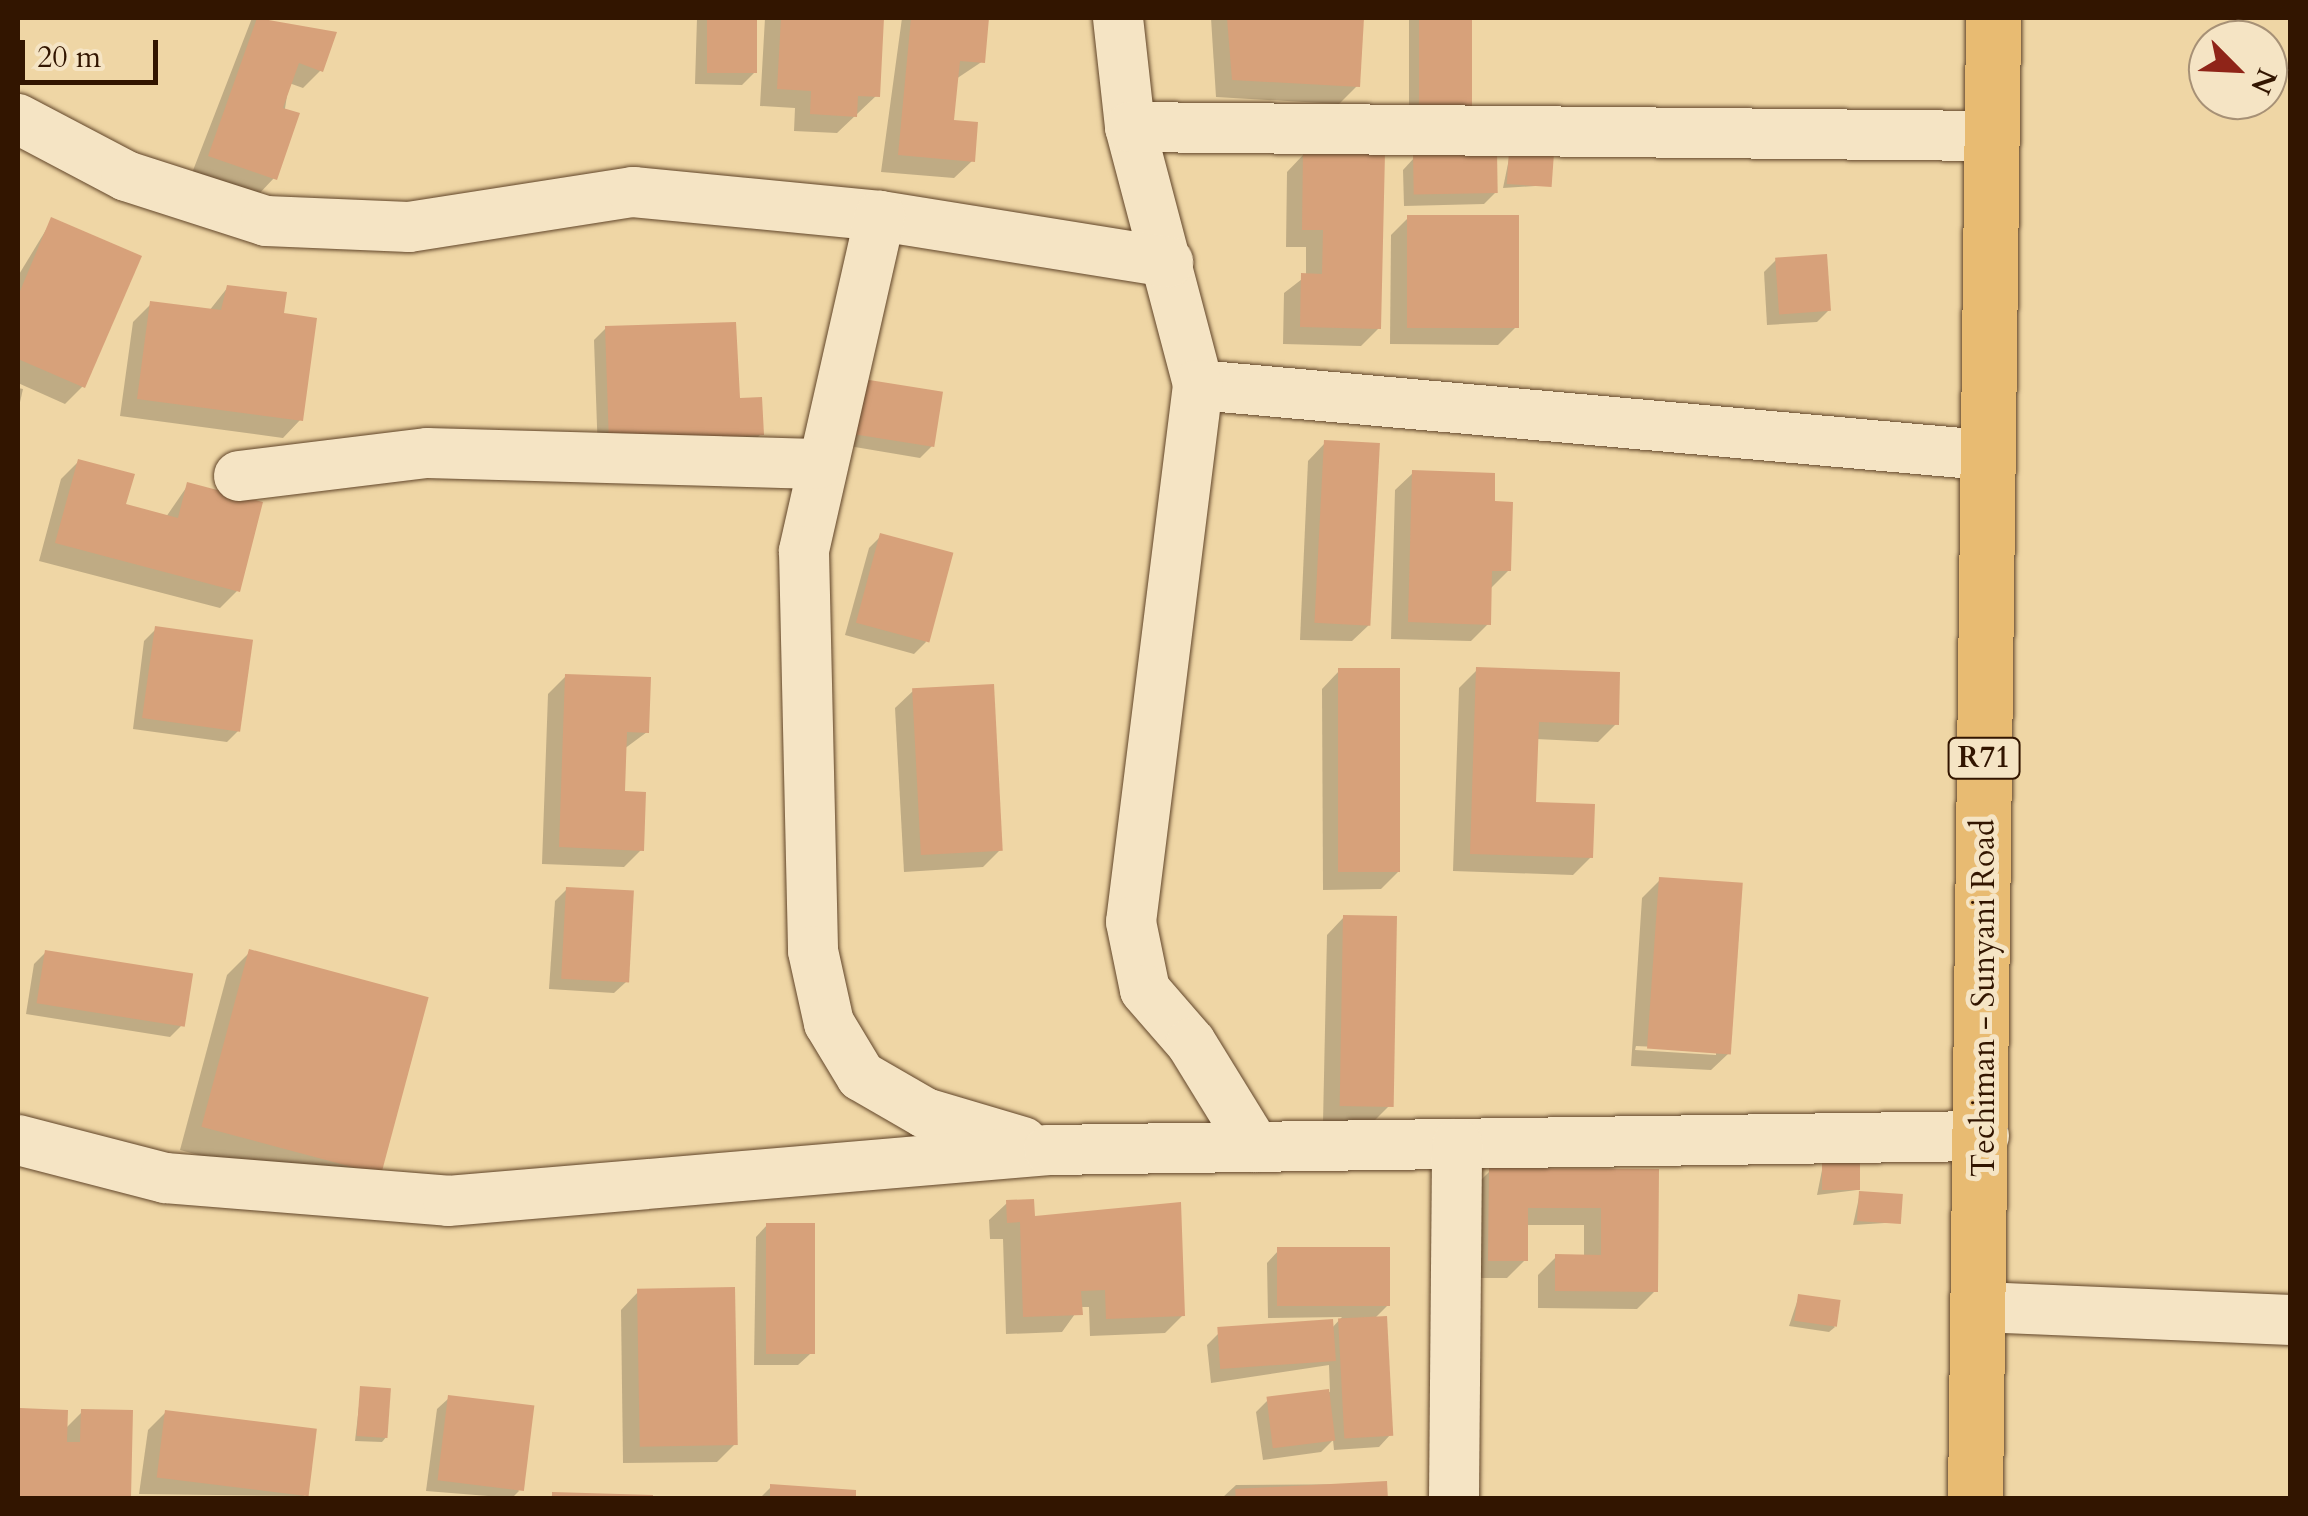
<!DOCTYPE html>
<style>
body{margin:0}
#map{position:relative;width:2308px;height:1516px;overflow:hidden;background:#efd6a5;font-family:Cardo,serif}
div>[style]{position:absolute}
.shadow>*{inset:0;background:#0003;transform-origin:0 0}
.building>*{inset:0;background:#d7a17a;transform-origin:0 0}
.roads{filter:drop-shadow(0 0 2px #614529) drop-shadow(0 0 2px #614529)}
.minor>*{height:50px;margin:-25px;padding:0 25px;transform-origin:25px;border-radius:25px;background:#f5e4c4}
.primary>*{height:55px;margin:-27.5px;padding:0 27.5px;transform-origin:27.5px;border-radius:27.5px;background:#e8bb72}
span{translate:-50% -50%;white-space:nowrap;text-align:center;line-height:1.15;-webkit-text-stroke:10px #f5e4c4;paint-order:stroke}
.shield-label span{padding:2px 8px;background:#f5e4c4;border:2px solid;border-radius:8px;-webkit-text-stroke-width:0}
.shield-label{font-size:30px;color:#321500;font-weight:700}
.street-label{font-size:32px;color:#321500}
.frame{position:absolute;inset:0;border:20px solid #321500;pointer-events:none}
.north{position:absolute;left:2188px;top:20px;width:100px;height:100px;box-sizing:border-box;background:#f5e4c4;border:2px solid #a79176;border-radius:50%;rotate:114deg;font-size:28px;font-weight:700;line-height:40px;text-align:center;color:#321500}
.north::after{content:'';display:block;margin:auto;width:35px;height:45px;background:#8f2418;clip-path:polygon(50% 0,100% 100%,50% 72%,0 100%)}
.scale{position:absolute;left:20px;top:40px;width:138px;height:45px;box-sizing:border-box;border:5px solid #321500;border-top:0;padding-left:12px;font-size:30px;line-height:35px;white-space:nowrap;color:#321500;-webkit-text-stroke:8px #f5e4c4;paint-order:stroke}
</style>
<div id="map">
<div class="shadow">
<div style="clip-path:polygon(252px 18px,334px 34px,321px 70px,303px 88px,289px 83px,274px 178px,257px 196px,192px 173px)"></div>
<div style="clip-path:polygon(697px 18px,755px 18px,754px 73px,742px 85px,695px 84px)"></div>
<div style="clip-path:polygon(765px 18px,882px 18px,877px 95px,837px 133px,794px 131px,795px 108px,760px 106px)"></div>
<div style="clip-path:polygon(902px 18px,987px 18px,983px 61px,956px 79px,952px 122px,972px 161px,954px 178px,881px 172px)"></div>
<div style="clip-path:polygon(1211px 18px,1361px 18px,1357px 86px,1339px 104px,1216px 97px)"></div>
<div style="left:1409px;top:18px;width:61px;height:104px"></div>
<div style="clip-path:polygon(1304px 154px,1379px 328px,1361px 346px,1283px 344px,1284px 293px,1306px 276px,1306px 247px,1286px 247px,1287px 172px)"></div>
<div style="clip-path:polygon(1510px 154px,1550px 185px,1503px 188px)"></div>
<div style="clip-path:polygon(1414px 158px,1496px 192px,1484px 204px,1404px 206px,1403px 170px)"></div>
<div style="clip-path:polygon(1408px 218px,1516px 327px,1498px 345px,1390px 344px,1391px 235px)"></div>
<div style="clip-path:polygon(52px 220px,83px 386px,65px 404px,18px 383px,18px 276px)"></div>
<div style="clip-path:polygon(1776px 260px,1829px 310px,1817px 322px,1767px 325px,1764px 272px)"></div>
<div style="clip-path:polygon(228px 287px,281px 315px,300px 420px,283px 438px,120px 416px,133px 322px,151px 304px,209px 311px)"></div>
<div style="clip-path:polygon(606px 328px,737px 401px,761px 434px,749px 446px,598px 455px,594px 340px)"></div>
<div style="clip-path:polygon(18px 388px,23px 389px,18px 411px)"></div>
<div style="clip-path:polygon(852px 393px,932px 446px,920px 458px,843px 445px)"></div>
<div style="clip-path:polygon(1325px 443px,1370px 624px,1352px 641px,1300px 640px,1308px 461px)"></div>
<div style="clip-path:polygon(79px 461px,123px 506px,166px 517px,188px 485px,238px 590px,220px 608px,39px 561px,61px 479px)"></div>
<div style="clip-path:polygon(1413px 473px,1492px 504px,1509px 570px,1491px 588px,1488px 624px,1471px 641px,1391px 639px,1395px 490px)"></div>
<div style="clip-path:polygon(881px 536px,926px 642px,914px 654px,845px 635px,869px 548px)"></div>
<div style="clip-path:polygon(156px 629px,239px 730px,227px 742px,133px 729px,144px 641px)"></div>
<div style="clip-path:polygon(1477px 670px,1616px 724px,1598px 742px,1536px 739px,1534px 805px,1591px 857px,1573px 875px,1453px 871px,1459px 688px)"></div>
<div style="clip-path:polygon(1339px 671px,1399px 871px,1381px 889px,1323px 890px,1322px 689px)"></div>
<div style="clip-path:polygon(566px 676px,647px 732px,624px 749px,622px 793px,642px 849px,624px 867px,542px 864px,548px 694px)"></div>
<div style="clip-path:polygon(913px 691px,1000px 850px,983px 867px,904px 872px,895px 708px)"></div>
<div style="clip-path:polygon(evenodd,1660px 880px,1729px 1053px,1711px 1070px,1631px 1066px,1642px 898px,1660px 880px,1636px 1046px,1716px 1050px,1716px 1055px,1635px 1050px,1636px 1046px)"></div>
<div style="clip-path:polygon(567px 889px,626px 982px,614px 993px,549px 989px,555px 901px)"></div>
<div style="clip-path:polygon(1344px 917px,1390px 1105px,1372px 1123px,1323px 1123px,1327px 935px)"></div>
<div style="clip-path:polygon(46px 952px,182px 1025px,170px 1037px,26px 1014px,34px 964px)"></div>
<div style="clip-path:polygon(250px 952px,425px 999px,354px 1197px,180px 1150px,227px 975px)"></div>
<div style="clip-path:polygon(1823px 1165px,1857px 1190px,1817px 1195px)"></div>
<div style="clip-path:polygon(1490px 1171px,1656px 1171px,1655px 1291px,1637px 1309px,1538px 1308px,1538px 1275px,1556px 1257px,1584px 1257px,1584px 1225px,1526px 1225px,1525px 1260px,1507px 1278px,1471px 1278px,1472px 1189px)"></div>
<div style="clip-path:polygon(1860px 1193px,1900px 1222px,1853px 1225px)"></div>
<div style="clip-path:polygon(1007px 1203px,1032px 1218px,1183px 1315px,1165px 1333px,1090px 1336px,1089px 1307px,1080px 1307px,1062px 1332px,1006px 1334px,1003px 1239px,990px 1239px,989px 1220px)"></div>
<div style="clip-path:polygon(767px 1225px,810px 1354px,798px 1365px,754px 1365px,756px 1237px)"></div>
<div style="clip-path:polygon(1278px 1251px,1388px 1305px,1374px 1319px,1390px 1435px,1379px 1447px,1334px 1450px,1333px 1440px,1321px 1452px,1263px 1460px,1256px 1412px,1268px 1400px,1330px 1392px,1329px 1365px,1211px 1383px,1207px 1345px,1219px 1333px,1331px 1329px,1342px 1317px,1268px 1318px,1267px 1263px)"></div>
<div style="clip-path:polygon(638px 1292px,735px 1444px,717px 1462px,623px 1463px,621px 1310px)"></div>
<div style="clip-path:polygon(1799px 1296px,1835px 1327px,1829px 1332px,1789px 1326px)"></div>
<div style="clip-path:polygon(361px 1389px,387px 1436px,382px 1442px,355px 1441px)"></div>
<div style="clip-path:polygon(449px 1398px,519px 1491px,512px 1498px,426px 1491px,437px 1409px)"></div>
<div style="clip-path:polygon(21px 1411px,65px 1429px,82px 1412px,130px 1413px,128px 1498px,18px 1498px)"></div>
<div style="clip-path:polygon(166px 1412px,305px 1496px,139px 1494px,148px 1430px)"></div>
<div style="clip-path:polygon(1385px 1484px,1385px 1498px,1222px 1498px,1236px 1485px)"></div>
<div style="clip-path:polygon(771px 1487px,854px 1492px,853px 1498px,760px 1498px)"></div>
<div style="clip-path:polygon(554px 1494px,652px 1498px,549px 1498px)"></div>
</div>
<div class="building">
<div style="clip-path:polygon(257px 18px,337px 32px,323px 72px,299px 63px,283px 108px,300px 113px,277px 180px,208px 156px)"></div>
<div style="left:707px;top:18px;width:50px;height:55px"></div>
<div style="clip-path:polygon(781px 18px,884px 18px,880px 97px,858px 96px,857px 117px,810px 114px,811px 91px,777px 89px)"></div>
<div style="clip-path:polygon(911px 18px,989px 18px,985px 63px,960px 61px,954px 120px,978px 122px,975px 162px,898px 155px)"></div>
<div style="clip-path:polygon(1227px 18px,1364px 18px,1360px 87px,1232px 80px)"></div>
<div style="left:1419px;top:18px;width:53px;height:93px"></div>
<div style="left:1509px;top:151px;width:45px;height:33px;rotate:4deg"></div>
<div style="clip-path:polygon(1303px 152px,1385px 153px,1381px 329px,1300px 327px,1301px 273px,1322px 274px,1323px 230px,1302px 230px)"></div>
<div style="left:1497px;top:152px;width:41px;height:84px;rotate:89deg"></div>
<div style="left:1407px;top:215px;width:112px;height:113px"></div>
<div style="clip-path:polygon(51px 217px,142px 256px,85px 388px,18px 359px,18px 296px)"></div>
<div style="left:1827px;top:254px;width:57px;height:52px;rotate:86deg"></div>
<div style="clip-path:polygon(227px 285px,287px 292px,284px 313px,317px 318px,303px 421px,137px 399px,150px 301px,221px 310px)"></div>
<div style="clip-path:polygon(736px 322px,740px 398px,762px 397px,764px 435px,609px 444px,605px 326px)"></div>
<div style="left:863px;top:379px;width:81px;height:56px;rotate:9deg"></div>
<div style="left:1324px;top:440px;width:56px;height:183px;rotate:3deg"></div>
<div style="clip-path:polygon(78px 459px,135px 474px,126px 504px,178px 518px,187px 482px,263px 502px,240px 592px,55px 543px)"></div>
<div style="clip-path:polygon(1412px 470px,1495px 473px,1495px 501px,1513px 502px,1511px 571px,1492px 571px,1491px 625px,1408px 622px)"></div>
<div style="left:880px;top:533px;width:76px;height:93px;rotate:15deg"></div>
<div style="left:155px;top:626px;width:99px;height:93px;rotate:8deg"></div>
<div style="clip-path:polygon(1476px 667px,1620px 672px,1619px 725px,1539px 722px,1536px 802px,1595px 804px,1593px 858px,1470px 854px)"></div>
<div style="left:1400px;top:668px;width:204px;height:62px;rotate:90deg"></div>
<div style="clip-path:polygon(565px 674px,651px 677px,649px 733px,627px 732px,625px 791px,646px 792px,644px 851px,559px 847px)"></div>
<div style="left:994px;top:684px;width:167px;height:82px;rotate:87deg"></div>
<div style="left:1659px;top:877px;width:84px;height:172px;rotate:4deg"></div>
<div style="left:566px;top:887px;width:68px;height:92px;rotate:3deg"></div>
<div style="left:1343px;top:915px;width:54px;height:191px;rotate:1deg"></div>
<div style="left:249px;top:949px;width:186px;height:184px;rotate:15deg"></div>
<div style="left:45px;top:950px;width:150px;height:54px;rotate:9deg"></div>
<div style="left:1822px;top:1163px;width:38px;height:27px"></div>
<div style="clip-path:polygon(1489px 1168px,1659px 1169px,1658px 1292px,1555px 1291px,1555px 1254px,1601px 1255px,1601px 1208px,1528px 1208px,1528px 1261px,1488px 1261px)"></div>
<div style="left:1859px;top:1191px;width:44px;height:30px;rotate:4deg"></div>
<div style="clip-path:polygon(1034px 1199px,1035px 1216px,1181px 1202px,1185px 1316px,1106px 1319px,1105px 1290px,1081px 1291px,1083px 1315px,1023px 1317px,1020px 1222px,1007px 1223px,1006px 1200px)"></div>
<div style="left:766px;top:1223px;width:49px;height:131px"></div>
<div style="left:1390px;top:1247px;width:59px;height:113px;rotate:90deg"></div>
<div style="left:735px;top:1287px;width:158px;height:98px;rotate:89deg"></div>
<div style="left:1798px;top:1294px;width:43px;height:27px;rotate:8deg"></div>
<div style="left:1387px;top:1316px;width:120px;height:49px;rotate:87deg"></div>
<div style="left:1333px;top:1319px;width:42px;height:116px;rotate:86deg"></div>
<div style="left:360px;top:1386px;width:31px;height:50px;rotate:4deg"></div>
<div style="left:1329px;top:1389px;width:52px;height:63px;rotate:83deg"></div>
<div style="left:448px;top:1395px;width:87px;height:86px;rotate:7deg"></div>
<div style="clip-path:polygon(20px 1408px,68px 1410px,67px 1442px,80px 1442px,81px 1409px,133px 1410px,131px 1498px,18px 1497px)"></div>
<div style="left:165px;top:1410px;width:153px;height:68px;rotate:7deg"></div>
<div style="left:1387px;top:1481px;width:17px;height:152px;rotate:87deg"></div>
<div style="clip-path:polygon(770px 1484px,856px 1490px,856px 1498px,770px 1498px)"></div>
<div style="clip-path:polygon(552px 1492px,653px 1495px,653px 1498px,552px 1498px)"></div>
</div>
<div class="roads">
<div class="minor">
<div style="left:1118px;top:18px;width:110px;rotate:83.7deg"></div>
<div style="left:1130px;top:127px;width:267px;rotate:75.2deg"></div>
<div style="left:1198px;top:385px;width:789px;rotate:5.09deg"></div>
<div style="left:18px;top:119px;width:122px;rotate:27.8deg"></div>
<div style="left:126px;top:176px;width:147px;rotate:17.8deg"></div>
<div style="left:266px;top:221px;width:143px;rotate:2.4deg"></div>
<div style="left:409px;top:227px;width:227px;rotate:-8.9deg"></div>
<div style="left:633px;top:192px;width:248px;rotate:5.5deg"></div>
<div style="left:880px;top:216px;width:292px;rotate:9.1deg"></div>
<div style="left:1130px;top:127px;width:859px;rotate:0.6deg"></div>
<div style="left:880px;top:216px;width:344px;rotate:102.8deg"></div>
<div style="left:804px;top:551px;width:400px;rotate:88.7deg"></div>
<div style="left:813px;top:951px;width:74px;rotate:77.5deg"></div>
<div style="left:829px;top:1023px;width:62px;rotate:58.9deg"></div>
<div style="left:861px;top:1076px;width:74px;rotate:30deg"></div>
<div style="left:925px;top:1113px;width:102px;rotate:16.5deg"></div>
<div style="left:1198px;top:385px;width:541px;rotate:97.11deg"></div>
<div style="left:1131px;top:922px;width:69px;rotate:78.4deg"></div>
<div style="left:1145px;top:990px;width:70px;rotate:49deg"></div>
<div style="left:1191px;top:1043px;width:122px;rotate:58.4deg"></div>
<div style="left:239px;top:476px;width:189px;rotate:-7deg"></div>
<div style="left:427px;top:453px;width:390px;rotate:1.6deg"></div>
<div style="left:18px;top:1140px;width:152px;rotate:14.5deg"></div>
<div style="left:165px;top:1178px;width:284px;rotate:4.6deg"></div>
<div style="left:448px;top:1201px;width:603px;rotate:-4.85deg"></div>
<div style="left:1049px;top:1150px;width:935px;rotate:-0.86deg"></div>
<div style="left:1982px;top:1307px;width:308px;rotate:2.4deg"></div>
<div style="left:1454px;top:1498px;width:354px;rotate:-89.5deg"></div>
</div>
<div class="primary">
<div style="left:1975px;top:1498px;width:1480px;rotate:-89.3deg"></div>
</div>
</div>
<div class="shield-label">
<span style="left:1984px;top:758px">R71</span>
</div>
<div class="street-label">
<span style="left:1984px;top:998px;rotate:-90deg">Techiman - Sunyani Road</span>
</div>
<div class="frame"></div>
<div class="north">N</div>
<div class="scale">20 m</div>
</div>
